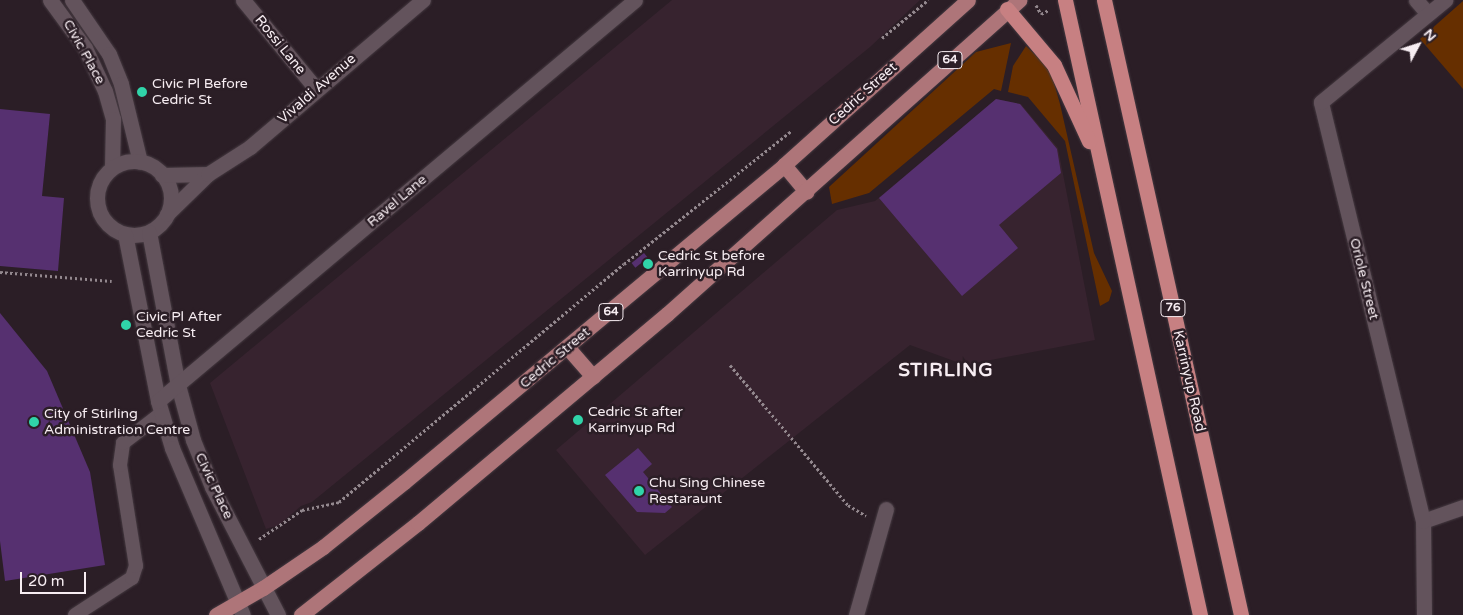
<!DOCTYPE html>
<style>
body{margin:0}
#map{position:relative;width:1463px;height:615px;overflow:hidden;background:#2b1e26;font-family:"Varela Round",sans-serif}
div>[style]{position:absolute}
.built>*{inset:0;background:#37232f}
.green>*{inset:0;background:#662f00}
.building>*{inset:0;background:#563070;transform-origin:0 0}
.path>*{height:3px;margin-top:-1.5px;transform-origin:0;background:repeating-linear-gradient(90deg,#93888e 0 2.5px,transparent 0 5px)}
.roads{filter:drop-shadow(0 0 1px #453a41) drop-shadow(0 0 1px #453a41)}
.service>*{height:14px;margin:-7px;padding:0 7px;transform-origin:7px;border-radius:7px;background:#63535c}
.minor>*{height:15px;margin:-7.5px;padding:0 7.5px;transform-origin:7.5px;border-radius:7.5px;background:#63535c}
.minor>.ring{margin:-7.5px;padding:0;box-sizing:content-box;background:none;border:15px solid #63535c;border-radius:50%}
.primary>*{height:15px;margin:-7.5px;padding:0 7.5px;transform-origin:7.5px;border-radius:7.5px;background:#ae7579}
.trunk>*{height:15px;margin:-7.5px;padding:0 7.5px;transform-origin:7.5px;border-radius:7.5px;background:#c78082}
.dots>*{width:14px;height:14px;translate:-50% -50%;box-sizing:border-box;border:2px solid #2b1e26;border-radius:50%}
span{translate:-50% -50%;white-space:nowrap;text-align:center;line-height:1.15;-webkit-text-stroke:5px #2b1e26;paint-order:stroke}
.shield-label span{padding:1px 4px;background:#2b1e26;border:1px solid;border-radius:4px;-webkit-text-stroke-width:0}
.shield-label{font-size:12px;color:#f7edf2;font-weight:700}
.street-label{font-size:14px;color:#f7edf2}
.poi-label{font-size:14px;color:#f7edf2}
.left{translate:0 -50%;text-align:left}
.district-label{font-size:19px;color:#f7edf2;font-weight:700;letter-spacing:1px}
.north{position:absolute;left:1393px;top:20px;width:50px;height:50px;-webkit-text-stroke:4px #2b1e26;paint-order:stroke;rotate:50deg;font-size:14px;font-weight:700;line-height:20px;text-align:center;color:#f7edf2}
.north::after{content:'';display:block;margin:auto;width:18px;height:22px;background:#f7edf2;clip-path:polygon(50% 0,100% 100%,50% 72%,0 100%)}
.scale{position:absolute;left:20px;top:572px;width:66px;height:22px;box-sizing:border-box;border:2px solid #f7edf2;border-top:0;padding-left:6px;font-size:15px;line-height:18px;white-space:nowrap;color:#f7edf2;-webkit-text-stroke:4px #2b1e26;paint-order:stroke}
</style>
<div id="map">
<div class="built">
<div style="clip-path:polygon(672px 0,920px 0,870px 47px,312px 502px,301px 506px,279px 525px,266px 529px,210px 383px)"></div>
<div style="clip-path:polygon(996px 99px,1021px 104px,1058px 148px,1095px 340px,965px 365px,910px 345px,645px 555px,556px 450px,837px 210px,875px 201px)"></div>
</div>
<div class="green">
<div style="clip-path:polygon(1463px 1px,1463px 89px,1420px 39px)"></div>
<div style="clip-path:polygon(1011px 43px,1001px 91px,994px 89px,869px 193px,832px 204px,829px 187px,976px 52px)"></div>
<div style="clip-path:polygon(1026px 46px,1050px 69px,1060px 104px,1094px 253px,1112px 291px,1109px 301px,1100px 306px,1065px 141px,1028px 97px,1008px 92px,1013px 66px)"></div>
</div>
<div class="building">
<div style="clip-path:polygon(996px 99px,1020px 104px,1057px 149px,1061px 173px,999px 225px,1018px 248px,962px 296px,879px 198px)"></div>
<div style="clip-path:polygon(0 109px,50px 114px,42px 196px,64px 198px,58px 271px,0 266px)"></div>
<div style="left:644px;top:253px;width:6px;height:16px;rotate:51deg"></div>
<div style="clip-path:polygon(0 313px,47px 371px,90px 472px,105px 565px,5px 581px,0 541px)"></div>
<div style="clip-path:polygon(638px 448px,652px 464px,643px 472px,672px 507px,665px 513px,637px 512px,605px 475px)"></div>
</div>
<div class="path">
<div style="left:1036px;top:5px;width:10px;rotate:61deg"></div>
<div style="left:1041px;top:14px;width:9px;rotate:-27deg"></div>
<div style="left:882px;top:38px;width:60px;rotate:-39.6deg"></div>
<div style="left:0;top:272px;width:112px;rotate:4.6deg"></div>
<div style="left:730px;top:365px;width:183px;rotate:49.9deg"></div>
<div style="left:848px;top:505px;width:21px;rotate:31deg"></div>
<div style="left:259px;top:539px;width:52px;rotate:-34deg"></div>
<div style="left:302px;top:510px;width:38px;rotate:-12deg"></div>
<div style="left:339px;top:502px;width:371px;rotate:-39.9deg"></div>
<div style="left:624px;top:264px;width:213px;rotate:-38.5deg"></div>
</div>
<div class="roads">
<div class="service">
<div style="left:75px;top:615px;width:68px;rotate:-33deg"></div>
<div style="left:132px;top:578px;width:13px;rotate:-72deg"></div>
<div style="left:136px;top:566px;width:102px;rotate:-99deg"></div>
<div style="left:120px;top:465px;width:22px;rotate:-82deg"></div>
<div style="left:123px;top:443px;width:49px;rotate:-37.6deg"></div>
</div>
<div class="minor">
<div style="left:50px;top:0;width:59px;rotate:53.9deg"></div>
<div style="left:85px;top:48px;width:47px;rotate:65.1deg"></div>
<div style="left:105px;top:91px;width:29px;rotate:74deg"></div>
<div style="left:113px;top:119px;width:49px;rotate:91.2deg"></div>
<div style="left:72px;top:0;width:65px;rotate:55.6deg"></div>
<div style="left:109px;top:54px;width:32px;rotate:68deg"></div>
<div style="left:121px;top:84px;width:80px;rotate:76.3deg"></div>
<div style="left:243px;top:0;width:115px;rotate:50.6deg"></div>
<div style="left:1416px;top:0;width:18px;rotate:49deg"></div>
<div class="ring" style="left:97px;top:161px;width:59px;height:59px"></div>
<div style="left:162px;top:175px;width:46px;rotate:-1.2deg"></div>
<div style="left:167px;top:214px;width:57px;rotate:-44.3deg"></div>
<div style="left:208px;top:174px;width:50px;rotate:-32.7deg"></div>
<div style="left:250px;top:147px;width:227px;rotate:-40.4deg"></div>
<div style="left:149px;top:232px;width:156px;rotate:79.3deg"></div>
<div style="left:178px;top:385px;width:57px;rotate:74.7deg"></div>
<div style="left:193px;top:440px;width:51px;rotate:68deg"></div>
<div style="left:212px;top:487px;width:144px;rotate:62.7deg"></div>
<div style="left:125px;top:234px;width:170px;rotate:78.8deg"></div>
<div style="left:158px;top:401px;width:49px;rotate:73.4deg"></div>
<div style="left:172px;top:448px;width:181px;rotate:67deg"></div>
<div style="left:158px;top:401px;width:623px;rotate:-40.05deg"></div>
<div style="left:1423px;top:521px;width:42px;rotate:-19.3deg"></div>
<div style="left:856px;top:615px;width:110px;rotate:-74.2deg"></div>
<div style="left:1424px;top:615px;width:94px;rotate:-90.6deg"></div>
<div style="left:1423px;top:521px;width:431px;rotate:-103.7deg"></div>
<div style="left:1321px;top:102px;width:161px;rotate:-39.4deg"></div>
</div>
<div class="primary">
<div style="left:784px;top:165px;width:35px;rotate:50deg"></div>
<div style="left:568px;top:348px;width:38px;rotate:49deg"></div>
<div style="left:216px;top:615px;width:54px;rotate:-29.9deg"></div>
<div style="left:263px;top:588px;width:73px;rotate:-34.3deg"></div>
<div style="left:323px;top:547px;width:104px;rotate:-38.7deg"></div>
<div style="left:404px;top:482px;width:495px;rotate:-39.8deg"></div>
<div style="left:784px;top:165px;width:247px;rotate:-41.9deg"></div>
<div style="left:301px;top:615px;width:149px;rotate:-38.2deg"></div>
<div style="left:418px;top:523px;width:325px;rotate:-40deg"></div>
<div style="left:667px;top:314px;width:472px;rotate:-41.7deg"></div>
</div>
<div class="trunk">
<div style="left:1065px;top:0;width:630px;rotate:77.62deg"></div>
<div style="left:1104px;top:0;width:630px;rotate:77.44deg"></div>
<div style="left:1007px;top:9px;width:73px;rotate:50deg"></div>
<div style="left:1054px;top:65px;width:84px;rotate:65.3deg"></div>
</div>
</div>
<div class="dots">
<div style="left:142px;top:92px;background:#30d4a9"></div>
<div style="left:648px;top:264px;background:#30d4a9"></div>
<div style="left:126px;top:325px;background:#30d4a9"></div>
<div style="left:578px;top:420px;background:#30d4a9"></div>
<div style="left:34px;top:422px;background:#30d4a9"></div>
<div style="left:639px;top:491px;background:#30d4a9"></div>
</div>
<div class="shield-label">
<span style="left:950px;top:60px">64</span>
<span style="left:1173px;top:308px">76</span>
<span style="left:611px;top:312px">64</span>
</div>
<div class="street-label">
<span style="left:280px;top:45px;rotate:51deg">Rossi Lane</span>
<span style="left:84px;top:52px;rotate:61deg">Civic Place</span>
<span style="left:317px;top:89px;rotate:-41deg">Vivaldi Avenue</span>
<span style="left:863px;top:94px;rotate:-42deg">Cedric Street</span>
<span style="left:397px;top:201px;rotate:-40deg">Ravel Lane</span>
<span style="left:1364px;top:279px;rotate:76deg">Oriole Street</span>
<span style="left:555px;top:358px;rotate:-40deg">Cedric Street</span>
<span style="left:1189px;top:381px;rotate:77deg">Karrinyup Road</span>
<span style="left:214px;top:486px;rotate:65deg">Civic Place</span>
</div>
<div class="poi-label">
<span class="left" style="left:152px;top:92px">Civic Pl Before<br>Cedric St</span>
<span class="left" style="left:658px;top:264px">Cedric St before<br>Karrinyup Rd</span>
<span class="left" style="left:136px;top:325px">Civic Pl After<br>Cedric St</span>
<span class="left" style="left:588px;top:420px">Cedric St after<br>Karrinyup Rd</span>
<span class="left" style="left:44px;top:422px">City of Stirling<br>Administration Centre</span>
<span class="left" style="left:649px;top:491px">Chu Sing Chinese<br>Restaraunt</span>
</div>
<div class="district-label">
<span style="left:946px;top:371px">STIRLING</span>
</div>
<div class="north">N</div>
<div class="scale">20 m</div>
</div>
